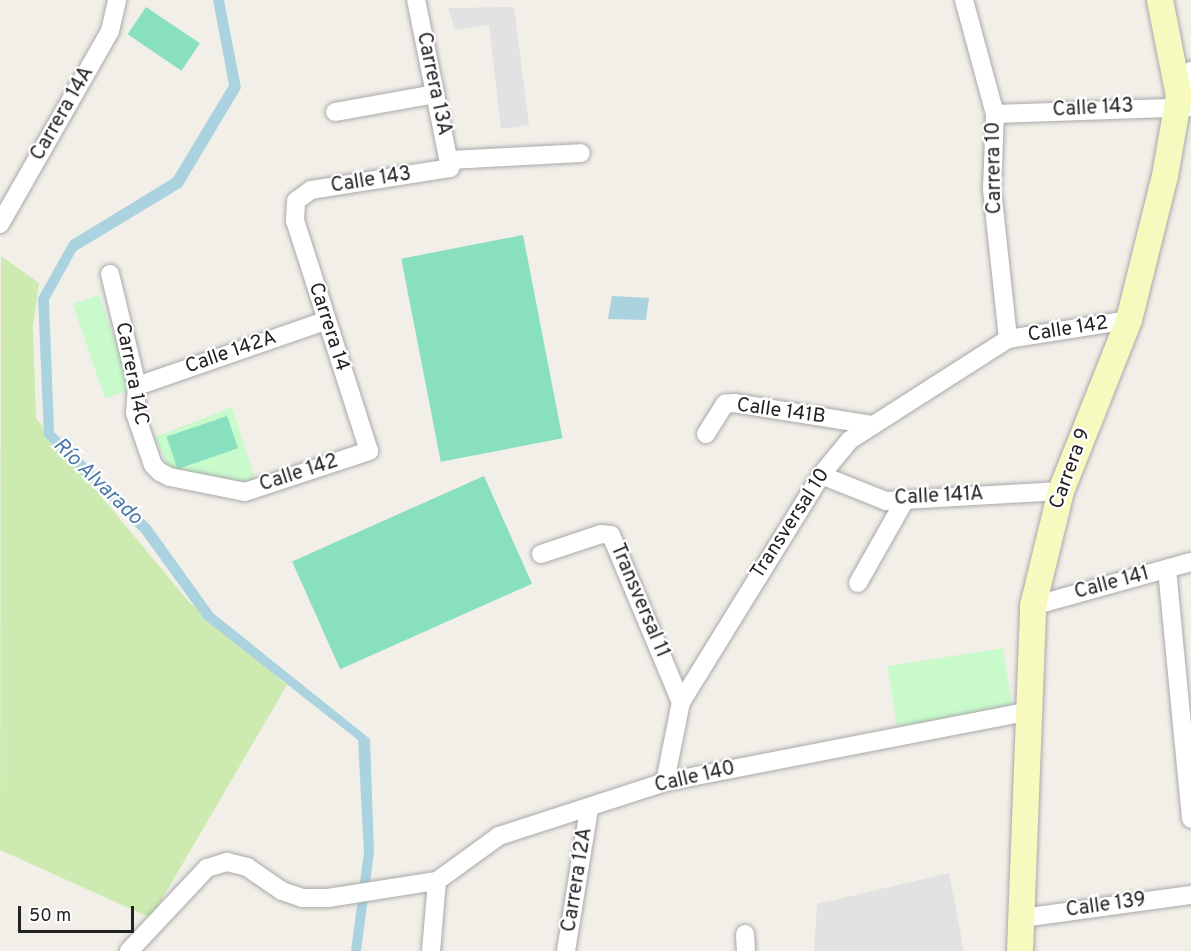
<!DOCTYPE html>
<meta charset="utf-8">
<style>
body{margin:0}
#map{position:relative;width:1191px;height:951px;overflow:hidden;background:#f2efe9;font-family:Overpass,sans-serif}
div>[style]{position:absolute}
.grass>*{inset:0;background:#cdebb0}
.park>*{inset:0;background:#c8facc;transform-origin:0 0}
.pitch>*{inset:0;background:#88e0be;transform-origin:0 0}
.parking>*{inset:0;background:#e2e2e2}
.water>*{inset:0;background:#aad3df}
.roads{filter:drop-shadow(0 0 2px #a9a9a9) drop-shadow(0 0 2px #a9a9a9)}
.street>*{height:18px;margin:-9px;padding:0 9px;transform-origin:9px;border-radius:9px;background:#fff}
.secondary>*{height:26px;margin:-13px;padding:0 13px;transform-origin:13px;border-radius:13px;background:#f7fabf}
span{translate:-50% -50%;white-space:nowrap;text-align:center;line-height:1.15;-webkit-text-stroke:4.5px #fff;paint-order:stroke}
.street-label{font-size:20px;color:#222}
.water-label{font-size:21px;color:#4a7aab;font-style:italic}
.scale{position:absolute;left:18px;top:906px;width:116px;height:27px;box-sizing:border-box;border:3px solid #222;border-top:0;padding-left:8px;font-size:18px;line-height:21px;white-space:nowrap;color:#222;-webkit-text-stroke:4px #fff;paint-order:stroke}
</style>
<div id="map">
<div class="grass">
<div style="clip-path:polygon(1px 256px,39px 283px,33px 327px,36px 418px,189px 602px,287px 685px,151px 918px,0 850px)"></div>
</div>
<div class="park">
<div style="left:99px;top:295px;width:100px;height:28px;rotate:71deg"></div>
<div style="clip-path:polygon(232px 407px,255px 479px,232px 487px,170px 471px,155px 437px)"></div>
<div style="left:1003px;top:648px;width:64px;height:117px;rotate:81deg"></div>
</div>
<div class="pitch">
<div style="left:146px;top:7px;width:65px;height:33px;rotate:34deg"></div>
<div style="left:523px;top:235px;width:207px;height:124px;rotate:79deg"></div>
<div style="left:227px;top:416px;width:34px;height:64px;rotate:71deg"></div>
<div style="left:484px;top:476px;width:118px;height:210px;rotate:66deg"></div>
</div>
<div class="parking">
<div style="clip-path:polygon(514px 7px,529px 125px,501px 129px,489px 25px,455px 30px,448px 8px)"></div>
<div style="clip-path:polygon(949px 873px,964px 951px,814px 951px,817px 904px)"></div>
</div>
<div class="water">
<div style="clip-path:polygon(213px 0,224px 0,241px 88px,182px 187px,76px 251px,49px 300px,54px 432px,150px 525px,213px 613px,370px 739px,374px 852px,361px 951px,351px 951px,364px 852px,358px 740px,204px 619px,141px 532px,44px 436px,38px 298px,70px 241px,173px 178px,229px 85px)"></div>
<div style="clip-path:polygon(612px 296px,649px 298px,646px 320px,608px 319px)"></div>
</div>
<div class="roads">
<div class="street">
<div style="left:964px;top:0;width:118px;rotate:74.8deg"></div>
<div style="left:995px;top:114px;width:75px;rotate:92.3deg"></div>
<div style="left:992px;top:189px;width:151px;rotate:83.9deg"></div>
<div style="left:1179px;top:96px;width:28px;rotate:-64deg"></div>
<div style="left:335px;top:112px;width:102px;rotate:-10.2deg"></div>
<div style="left:995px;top:114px;width:196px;rotate:-2deg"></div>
<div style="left:449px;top:160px;width:132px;rotate:-3deg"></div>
<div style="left:0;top:224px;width:222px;rotate:-60.3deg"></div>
<div style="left:110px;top:31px;width:32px;rotate:-77deg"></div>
<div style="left:110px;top:274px;width:115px;rotate:76.4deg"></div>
<div style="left:137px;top:386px;width:27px;rotate:94deg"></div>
<div style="left:135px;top:413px;width:55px;rotate:70.9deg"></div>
<div style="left:153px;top:465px;width:10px;rotate:45deg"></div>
<div style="left:160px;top:472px;width:11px;rotate:27deg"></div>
<div style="left:170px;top:477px;width:76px;rotate:11.3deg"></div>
<div style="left:245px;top:492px;width:131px;rotate:-18.3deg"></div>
<div style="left:369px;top:451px;width:242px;rotate:-107.8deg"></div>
<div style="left:295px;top:221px;width:20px;rotate:-87deg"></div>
<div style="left:296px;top:201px;width:19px;rotate:-36deg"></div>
<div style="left:311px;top:190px;width:141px;rotate:-9deg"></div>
<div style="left:450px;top:168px;width:171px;rotate:-101.4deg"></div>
<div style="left:137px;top:386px;width:199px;rotate:-19.1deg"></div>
<div style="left:706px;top:434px;width:36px;rotate:-58deg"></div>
<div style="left:725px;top:404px;width:9px;rotate:-6deg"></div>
<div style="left:734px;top:403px;width:141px;rotate:9deg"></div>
<div style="left:821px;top:475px;width:70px;rotate:21.8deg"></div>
<div style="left:886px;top:501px;width:175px;rotate:-3.3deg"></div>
<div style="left:541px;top:554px;width:63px;rotate:-18.4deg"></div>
<div style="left:601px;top:534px;width:10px;rotate:6deg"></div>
<div style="left:611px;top:535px;width:181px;rotate:67.3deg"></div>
<div style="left:1167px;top:569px;width:251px;rotate:84.5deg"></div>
<div style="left:858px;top:583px;width:95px;rotate:-60.5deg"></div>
<div style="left:1033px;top:606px;width:164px;rotate:-15.6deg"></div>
<div style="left:665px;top:782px;width:82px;rotate:-78.7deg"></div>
<div style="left:681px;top:702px;width:267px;rotate:-58.3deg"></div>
<div style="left:821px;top:475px;width:45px;rotate:-50.4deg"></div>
<div style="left:850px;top:440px;width:188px;rotate:-32.6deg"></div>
<div style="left:1008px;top:339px;width:122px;rotate:-8.9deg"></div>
<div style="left:1022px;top:918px;width:171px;rotate:-7.8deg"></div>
<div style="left:745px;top:934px;width:17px;rotate:87deg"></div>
<div style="left:129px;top:951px;width:114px;rotate:-46.8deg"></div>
<div style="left:207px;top:868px;width:21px;rotate:-17deg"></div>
<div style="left:227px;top:862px;width:21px;rotate:14deg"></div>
<div style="left:247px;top:867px;width:42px;rotate:34.4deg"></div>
<div style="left:282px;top:891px;width:21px;rotate:19deg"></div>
<div style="left:302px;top:898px;width:26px"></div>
<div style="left:328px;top:898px;width:110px;rotate:-8.9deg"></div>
<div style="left:437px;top:881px;width:77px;rotate:-36deg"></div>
<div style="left:499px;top:836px;width:175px;rotate:-18deg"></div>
<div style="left:665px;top:782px;width:368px;rotate:-11deg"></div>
<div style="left:431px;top:951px;width:70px;rotate:-85.1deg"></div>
<div style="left:566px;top:951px;width:144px;rotate:-80.8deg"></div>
</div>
<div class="secondary">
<div style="left:1020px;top:951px;width:345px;rotate:-87.8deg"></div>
<div style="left:1033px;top:606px;width:118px;rotate:-76.3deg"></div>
<div style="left:1061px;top:491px;width:184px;rotate:-68.3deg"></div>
<div style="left:1129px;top:320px;width:148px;rotate:-76deg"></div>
<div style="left:1165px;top:176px;width:81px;rotate:-80.1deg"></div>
<div style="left:1179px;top:96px;width:98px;rotate:-101.2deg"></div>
</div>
</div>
<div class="street-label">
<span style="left:433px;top:84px;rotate:78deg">Carrera 13A</span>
<span style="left:1093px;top:109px;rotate:-3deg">Calle 143</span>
<span style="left:63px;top:114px;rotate:-60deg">Carrera 14A</span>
<span style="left:995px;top:168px;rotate:-91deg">Carrera 10</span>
<span style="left:371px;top:181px;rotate:-9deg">Calle 143</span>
<span style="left:328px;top:327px;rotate:72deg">Carrera 14</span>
<span style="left:1068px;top:330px;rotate:-9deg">Calle 142</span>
<span style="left:231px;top:353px;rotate:-19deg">Calle 142A</span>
<span style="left:131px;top:374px;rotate:79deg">Carrera 14C</span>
<span style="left:781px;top:412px;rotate:8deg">Calle 141B</span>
<span style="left:1071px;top:469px;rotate:-70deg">Carrera 9</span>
<span style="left:299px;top:474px;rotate:-18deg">Calle 142</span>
<span style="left:939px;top:497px;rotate:-3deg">Calle 141A</span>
<span style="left:791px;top:524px;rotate:-57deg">Transversal 10</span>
<span style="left:1112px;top:584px;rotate:-15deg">Calle 141</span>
<span style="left:639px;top:601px;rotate:67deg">Transversal 11</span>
<span style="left:695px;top:778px;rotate:-13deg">Calle 140</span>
<span style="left:578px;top:880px;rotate:-81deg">Carrera 12A</span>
<span style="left:1106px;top:906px;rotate:-8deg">Calle 139</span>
</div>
<div class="water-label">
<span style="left:97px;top:482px;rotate:44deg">Río Alvarado</span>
</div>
<div class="scale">50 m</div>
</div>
